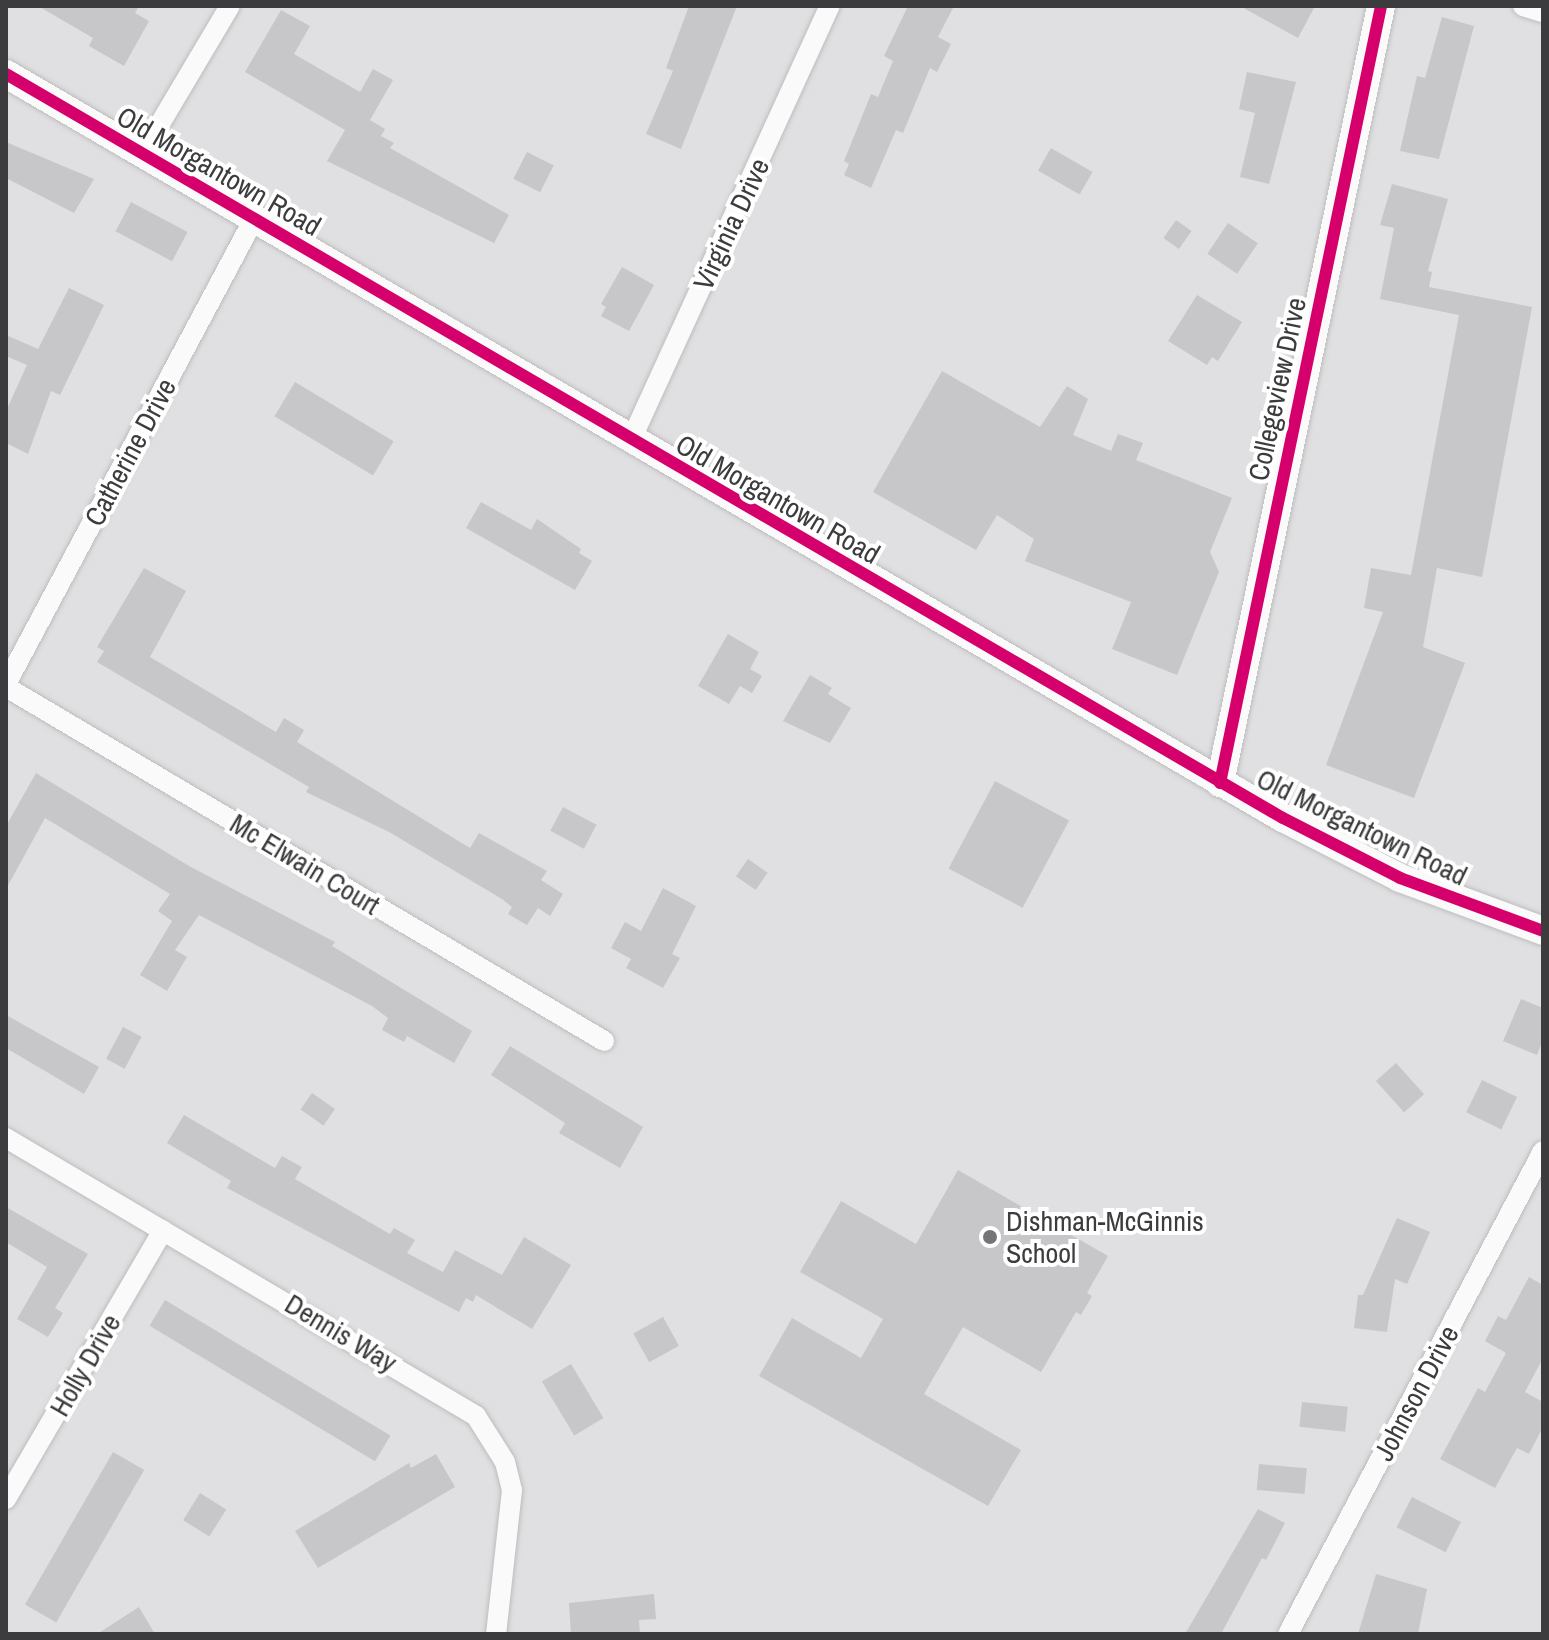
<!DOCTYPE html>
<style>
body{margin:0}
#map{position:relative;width:1549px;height:1640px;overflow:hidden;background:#e0e0e2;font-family:"Archivo Narrow",sans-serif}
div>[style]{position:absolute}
.building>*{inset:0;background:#c7c7c9;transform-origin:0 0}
.roads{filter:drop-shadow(0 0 2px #bdbdbe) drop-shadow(0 0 2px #bdbdbe)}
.street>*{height:20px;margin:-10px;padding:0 10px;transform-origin:10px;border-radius:10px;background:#fafafb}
.secondary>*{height:28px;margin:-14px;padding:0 14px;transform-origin:14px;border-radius:14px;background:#fafafb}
.cycleway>*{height:12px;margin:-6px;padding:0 6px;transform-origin:6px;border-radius:6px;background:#d6006c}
.dots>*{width:22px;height:22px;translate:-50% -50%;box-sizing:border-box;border:4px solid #fff;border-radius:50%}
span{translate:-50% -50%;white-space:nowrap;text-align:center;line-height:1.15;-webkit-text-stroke:8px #fff;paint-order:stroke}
.street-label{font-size:28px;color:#3c3c3e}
.poi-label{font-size:28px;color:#3c3c3e}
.left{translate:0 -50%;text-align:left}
.frame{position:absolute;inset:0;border:8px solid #3c3c3e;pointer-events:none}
</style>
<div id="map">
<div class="building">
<div style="clip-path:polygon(38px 6px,139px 6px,135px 13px,149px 21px,124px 66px,89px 46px,93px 38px)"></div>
<div style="clip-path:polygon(689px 6px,737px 6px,681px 149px,646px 134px,673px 71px,666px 68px)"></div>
<div style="clip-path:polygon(908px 6px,954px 6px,938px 37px,951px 44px,937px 72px,930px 68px,903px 133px,896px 130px,871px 188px,844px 175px,849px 164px,844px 161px,871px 94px,878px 97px,893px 61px,884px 56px)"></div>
<div style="clip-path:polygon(1240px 6px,1315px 6px,1298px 38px)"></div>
<div style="clip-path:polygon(281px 10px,310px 26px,294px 54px,360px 92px,373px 69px,393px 80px,370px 120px,385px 129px,381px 136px,394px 143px,390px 148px,509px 215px,494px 243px,327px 161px,345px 130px,245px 72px)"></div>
<div style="clip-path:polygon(1442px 17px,1474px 26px,1439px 159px,1400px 151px,1417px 76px,1425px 78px)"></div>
<div style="clip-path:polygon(1247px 72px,1296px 82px,1269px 184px,1240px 177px,1255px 113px,1239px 109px)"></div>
<div style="clip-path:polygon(6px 142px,94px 179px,74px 213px,6px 178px)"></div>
<div style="left:1051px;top:148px;width:48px;height:26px;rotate:30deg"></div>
<div style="left:527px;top:152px;width:30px;height:30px;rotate:27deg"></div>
<div style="clip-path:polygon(1392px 184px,1448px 199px,1428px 271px,1432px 272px,1429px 287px,1532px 307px,1482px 577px,1437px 568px,1423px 647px,1465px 663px,1414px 798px,1326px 765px,1383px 612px,1364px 608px,1371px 568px,1411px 575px,1459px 315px,1380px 299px,1394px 228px,1380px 225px)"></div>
<div style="left:131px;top:202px;width:64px;height:33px;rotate:28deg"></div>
<div style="left:1176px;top:220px;width:19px;height:22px;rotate:35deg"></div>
<div style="left:1228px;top:223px;width:36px;height:37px;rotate:34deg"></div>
<div style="clip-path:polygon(622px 267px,654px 285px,629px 331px,601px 316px,606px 307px,601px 304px)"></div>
<div style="clip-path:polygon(69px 288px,104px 305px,60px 395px,51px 391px,28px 454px,6px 443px,6px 411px,27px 365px,6px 356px,6px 335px,38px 349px)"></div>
<div style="clip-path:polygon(1197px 295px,1242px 322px,1218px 361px,1212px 357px,1207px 365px,1168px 341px)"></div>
<div style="clip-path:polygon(942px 371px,1040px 427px,1067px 386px,1088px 399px,1073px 435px,1111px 451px,1118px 434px,1143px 443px,1136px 460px,1232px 498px,1210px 552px,1219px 572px,1177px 675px,1112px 649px,1131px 602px,1025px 561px,1034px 539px,997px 515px,976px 550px,873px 492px)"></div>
<div style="left:295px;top:382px;width:115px;height:40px;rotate:31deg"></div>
<div style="clip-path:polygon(481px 502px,531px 530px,537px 519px,581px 549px,579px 553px,592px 561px,575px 590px,466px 528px)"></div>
<div style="clip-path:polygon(144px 568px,186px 591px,150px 657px,276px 732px,284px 718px,304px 730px,297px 742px,470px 848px,479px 833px,547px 871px,541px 880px,563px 894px,550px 916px,538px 908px,527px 925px,508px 914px,512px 907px,502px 899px,389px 832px,306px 792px,309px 787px,97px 662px,104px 651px,97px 647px)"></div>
<div style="clip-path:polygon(728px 634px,759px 652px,750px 669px,762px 676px,752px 693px,740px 686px,729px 704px,698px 686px)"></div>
<div style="clip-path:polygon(810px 675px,832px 688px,828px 694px,851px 708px,830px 743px,783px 721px)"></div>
<div style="clip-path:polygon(36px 773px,189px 866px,335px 942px,332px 946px,472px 1031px,454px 1063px,407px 1036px,404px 1042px,382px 1030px,388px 1018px,372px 1006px,199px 915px,175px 950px,187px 957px,167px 991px,140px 975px,172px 921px,158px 911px,170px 894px,45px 818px,6px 889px,6px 826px)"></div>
<div style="left:995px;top:781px;width:84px;height:99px;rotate:28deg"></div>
<div style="left:563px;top:807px;width:38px;height:27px;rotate:28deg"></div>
<div style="left:748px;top:859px;width:24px;height:21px;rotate:35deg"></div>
<div style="clip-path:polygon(663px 888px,696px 906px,672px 954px,680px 958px,663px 988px,626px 968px,631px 959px,611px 948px,625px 922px,641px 931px)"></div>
<div style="clip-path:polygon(1521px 999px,1543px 1008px,1543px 1040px,1537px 1055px,1503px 1041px)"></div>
<div style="clip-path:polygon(6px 1015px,99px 1067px,84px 1094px,6px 1048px)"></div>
<div style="left:123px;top:1027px;width:21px;height:36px;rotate:28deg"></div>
<div style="clip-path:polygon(510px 1046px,643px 1127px,620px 1168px,559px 1133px,565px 1123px,491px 1075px)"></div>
<div style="left:1396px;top:1063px;width:42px;height:27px;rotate:48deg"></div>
<div style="left:1482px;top:1080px;width:39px;height:36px;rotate:26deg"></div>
<div style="left:312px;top:1093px;width:28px;height:20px;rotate:35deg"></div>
<div style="clip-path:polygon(184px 1115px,275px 1168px,282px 1156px,302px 1167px,295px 1179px,390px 1234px,394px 1228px,415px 1240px,407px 1253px,443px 1272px,455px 1250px,502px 1275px,524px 1237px,571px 1265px,532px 1329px,476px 1295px,473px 1302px,466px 1298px,459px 1312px,227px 1188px,231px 1181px,167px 1143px)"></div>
<div style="clip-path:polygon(958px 1170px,1108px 1256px,1087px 1293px,1092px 1296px,1081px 1315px,1076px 1312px,1041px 1372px,963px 1327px,924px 1394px,1021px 1450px,988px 1506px,759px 1376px,792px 1318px,861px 1358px,883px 1319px,800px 1272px,841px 1201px,916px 1244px)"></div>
<div style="clip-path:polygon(6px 1207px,88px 1254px,55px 1308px,63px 1313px,48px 1337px,17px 1319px,47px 1267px,6px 1242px)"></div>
<div style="clip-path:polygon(1397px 1218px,1430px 1232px,1407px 1284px,1395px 1279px,1387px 1332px,1354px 1328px,1358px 1295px,1363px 1295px)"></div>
<div style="clip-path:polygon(1529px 1277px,1543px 1285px,1543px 1358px,1525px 1392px,1543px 1402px,1543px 1427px,1529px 1454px,1517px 1448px,1495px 1488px,1440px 1459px,1478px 1388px,1485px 1392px,1506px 1353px,1485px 1341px,1498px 1316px,1506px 1320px)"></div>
<div style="left:165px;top:1300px;width:263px;height:30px;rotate:31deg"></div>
<div style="left:663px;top:1317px;width:33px;height:34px;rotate:61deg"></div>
<div style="left:571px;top:1364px;width:63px;height:34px;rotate:59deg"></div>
<div style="left:1302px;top:1402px;width:46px;height:25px;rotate:6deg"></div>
<div style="left:113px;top:1452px;width:36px;height:176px;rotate:30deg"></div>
<div style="clip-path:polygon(436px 1454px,455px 1487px,318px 1568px,295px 1531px,409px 1463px,411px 1468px)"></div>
<div style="left:1259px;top:1464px;width:48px;height:26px;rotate:5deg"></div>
<div style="left:200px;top:1493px;width:31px;height:32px;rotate:32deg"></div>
<div style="left:1412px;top:1497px;width:55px;height:34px;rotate:27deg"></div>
<div style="clip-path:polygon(1258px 1509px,1285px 1523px,1266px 1560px,1262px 1558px,1221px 1634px,1185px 1634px)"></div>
<div style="clip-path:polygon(1376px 1574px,1427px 1589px,1418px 1634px,1358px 1634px)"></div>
<div style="clip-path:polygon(654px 1594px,656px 1619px,639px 1620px,640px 1634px,571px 1634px,569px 1603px)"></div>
<div style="clip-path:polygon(139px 1607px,155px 1634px,97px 1634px)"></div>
</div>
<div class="roads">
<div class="street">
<div style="left:1523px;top:6px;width:21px;rotate:17deg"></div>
<div style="left:142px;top:154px;width:172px;rotate:-59.3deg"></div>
<div style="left:631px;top:440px;width:477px;rotate:-65.4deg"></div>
<div style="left:6px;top:684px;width:527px;rotate:-61.93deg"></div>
<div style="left:6px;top:687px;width:695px;rotate:30.62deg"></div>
<div style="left:6px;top:1138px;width:546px;rotate:30.6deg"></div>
<div style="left:476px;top:1416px;width:54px;rotate:57.8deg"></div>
<div style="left:505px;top:1462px;width:29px;rotate:76deg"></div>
<div style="left:512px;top:1490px;width:145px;rotate:96.3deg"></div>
<div style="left:6px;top:1499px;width:311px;rotate:-59.7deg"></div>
<div style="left:1288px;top:1634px;width:546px;rotate:-62.17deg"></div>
</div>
<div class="secondary">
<div style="left:6px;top:74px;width:1478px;rotate:30.23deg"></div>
<div style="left:1283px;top:818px;width:131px;rotate:27.1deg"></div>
<div style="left:1400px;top:878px;width:153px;rotate:20.3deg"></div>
<div style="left:1220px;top:783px;width:794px;rotate:-78.29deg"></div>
</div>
</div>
<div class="cycleway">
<div style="left:6px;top:74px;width:1478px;rotate:30.23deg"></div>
<div style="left:1283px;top:818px;width:131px;rotate:27.1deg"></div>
<div style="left:1400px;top:878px;width:153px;rotate:20.3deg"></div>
<div style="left:1220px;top:783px;width:794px;rotate:-78.29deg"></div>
</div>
<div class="dots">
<div style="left:990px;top:1237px;background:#757577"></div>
</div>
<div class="street-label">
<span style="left:219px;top:171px;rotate:30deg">Old Morgantown Road</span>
<span style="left:731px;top:224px;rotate:-65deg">Virginia Drive</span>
<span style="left:1277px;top:389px;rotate:-78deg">Collegeview Drive</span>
<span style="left:130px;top:452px;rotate:-62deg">Catherine Drive</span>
<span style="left:778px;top:499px;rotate:30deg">Old Morgantown Road</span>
<span style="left:1362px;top:827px;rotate:26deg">Old Morgantown Road</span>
<span style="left:305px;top:864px;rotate:31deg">Mc Elwain Court</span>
<span style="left:341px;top:1333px;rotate:31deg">Dennis Way</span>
<span style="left:85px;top:1365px;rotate:-60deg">Holly Drive</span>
<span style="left:1416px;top:1393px;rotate:-62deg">Johnson Drive</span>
</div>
<div class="poi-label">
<span class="left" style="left:1006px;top:1237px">Dishman-McGinnis<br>School</span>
</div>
<div class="frame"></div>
</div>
